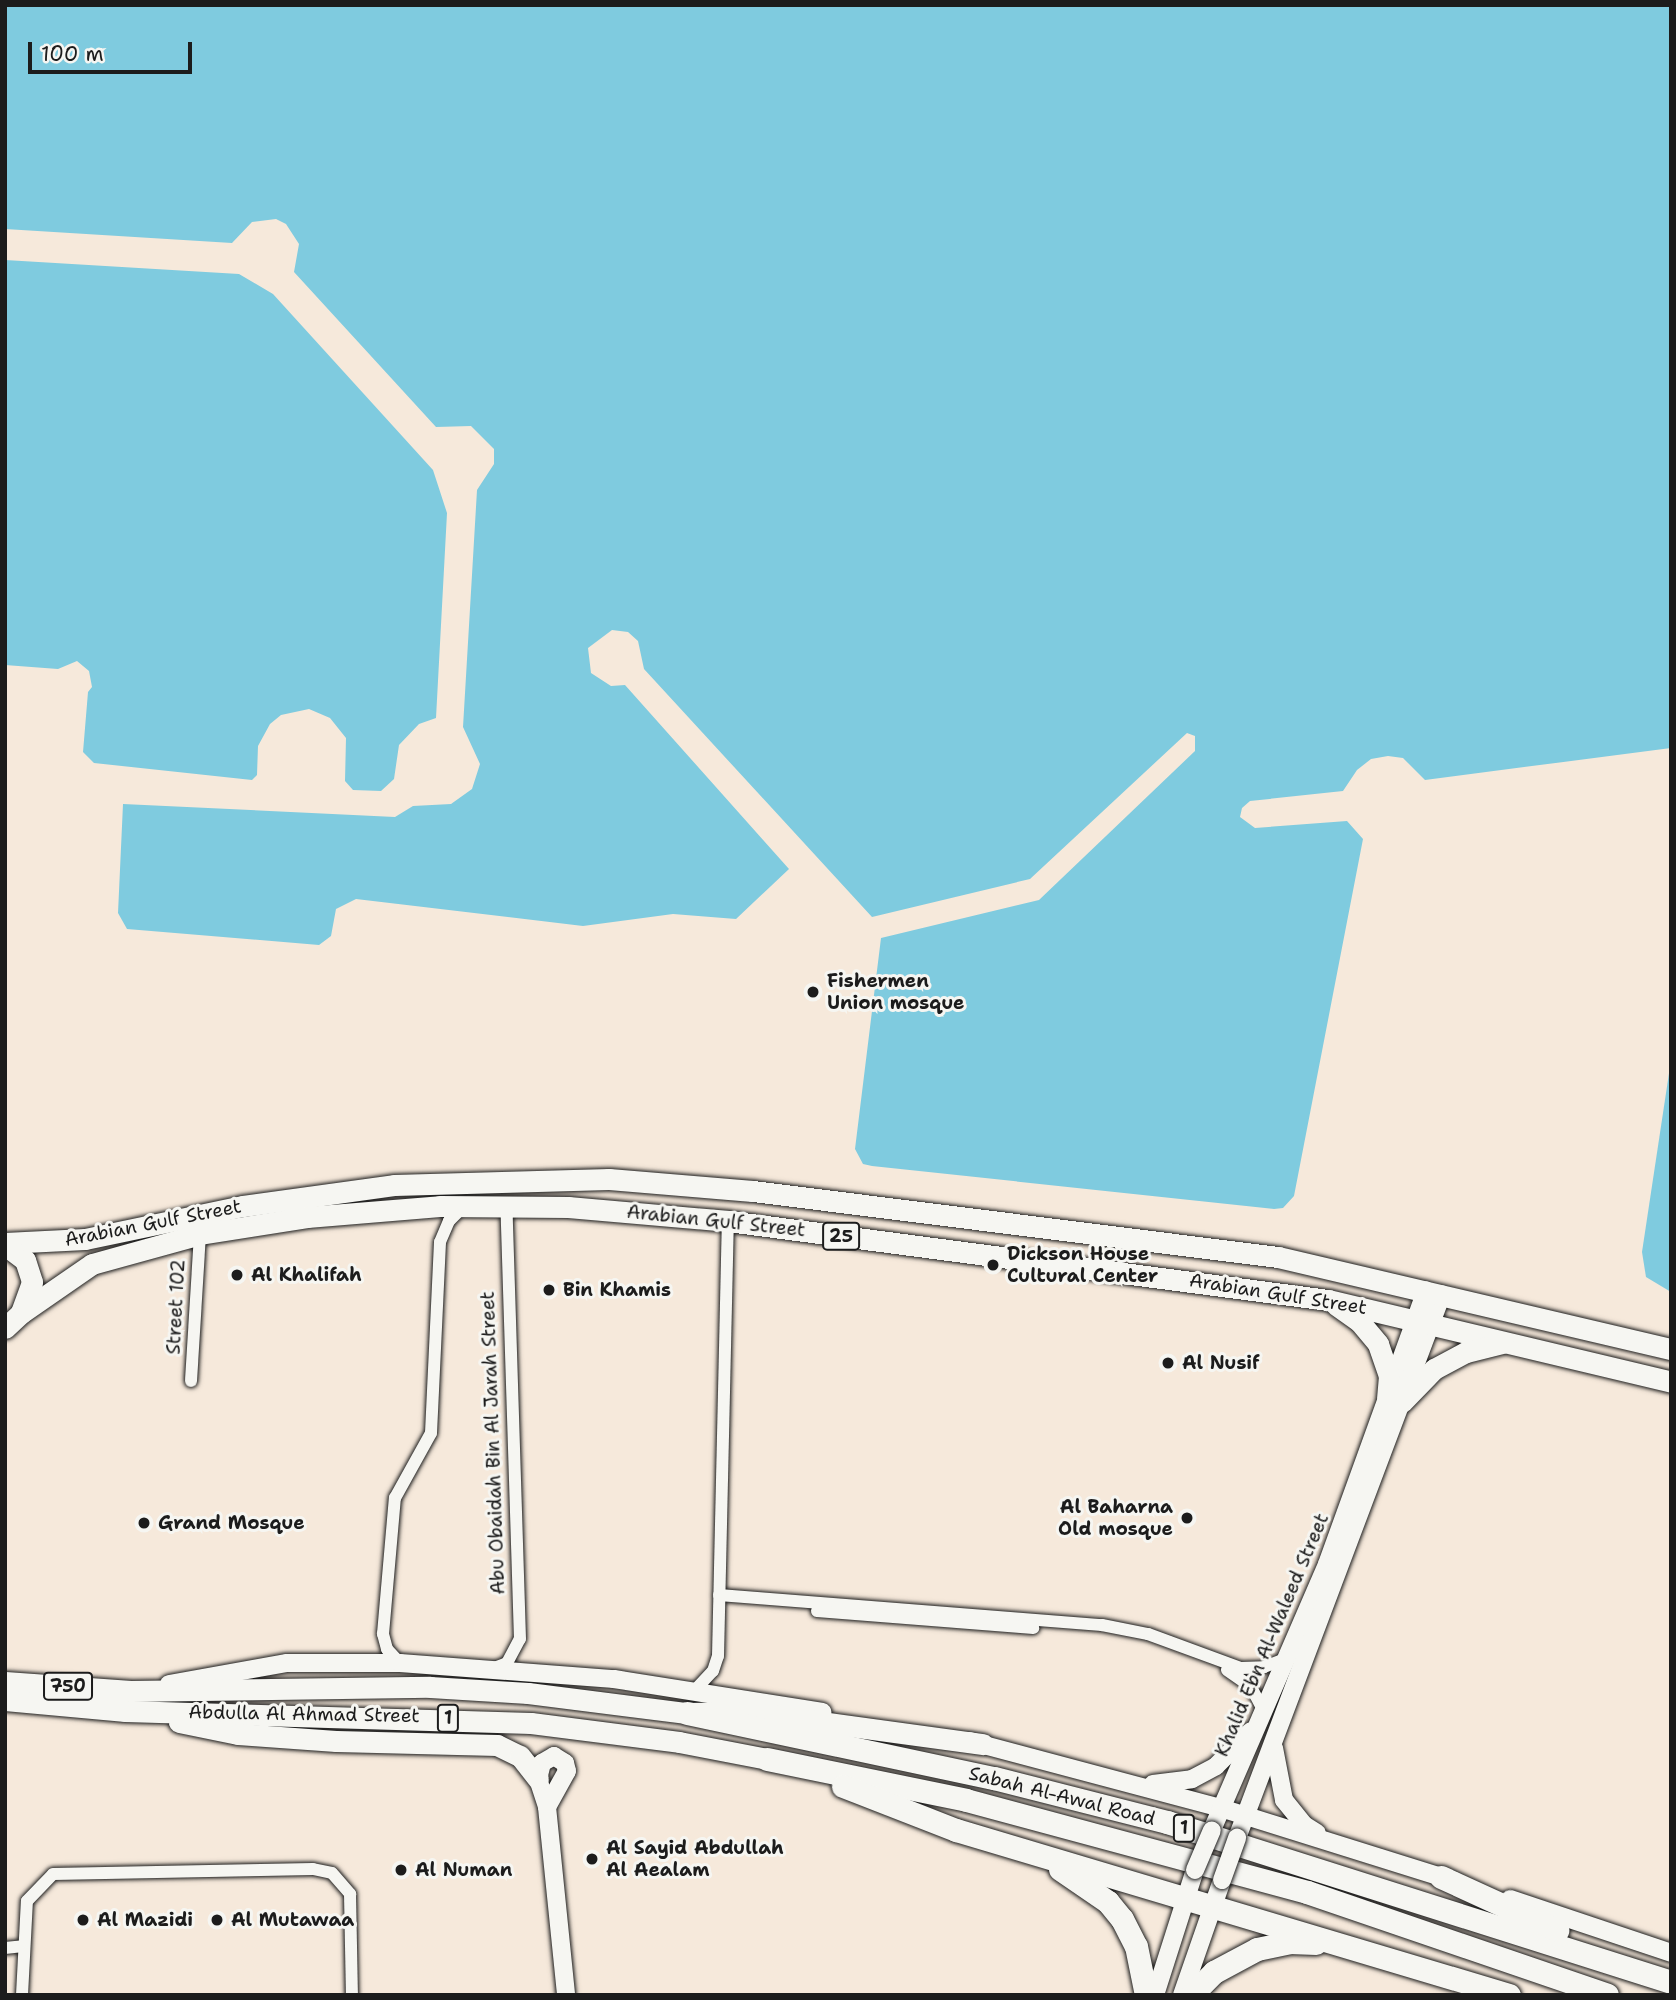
<!DOCTYPE html>
<style>
body{margin:0}
#map{position:relative;width:1676px;height:2000px;overflow:hidden;background:#f6e9db;font-family:"Shantell Sans",sans-serif}
div>[style]{position:absolute}
.water>*{inset:0;background:#7fcbdf}
.roads{filter:drop-shadow(0 0 2px #1c1c1c) drop-shadow(0 0 2px #1c1c1c)}
.street>*{height:12px;margin:-6px;padding:0 6px;transform-origin:6px;border-radius:6px;background:#f6f6f2}
.secondary>*{height:18px;margin:-9px;padding:0 9px;transform-origin:9px;border-radius:9px;background:#f6f6f2}
.primary>*{height:21px;margin:-10.5px;padding:0 10.5px;transform-origin:10.5px;border-radius:10.5px;background:#f6f6f2}
.highway>*{height:23px;margin:-11.5px;padding:0 11.5px;transform-origin:11.5px;border-radius:11.5px;background:#f6f6f2}
.bridges{filter:drop-shadow(0 0 2px #1c1c1c) drop-shadow(0 0 2px #1c1c1c)}
.secondary-bridge>*{height:18px;margin:-9px;padding:0 9px;transform-origin:9px;border-radius:9px;background:#f6f6f2}
.dots>*{width:19px;height:19px;translate:-50% -50%;box-sizing:border-box;border:4px solid #f6f6f2;border-radius:50%}
span{translate:-50% -50%;white-space:nowrap;text-align:center;line-height:1.15;-webkit-text-stroke:6px #f6f6f2;paint-order:stroke}
.shield-label span{padding:2px 5px;background:#f6f6f2;border:2px solid;border-radius:5px;-webkit-text-stroke-width:0}
.shield-label{font-size:18px;color:#1c1c1c;font-weight:700}
.poi-label{font-size:19px;color:#1c1c1c;font-weight:700}
.left{translate:0 -50%;text-align:left}
.right{translate:-100% -50%;text-align:right}
.street-label{font-size:19px;color:#1c1c1c}
.frame{position:absolute;inset:0;border:7px solid #1c1c1c;pointer-events:none}
.scale{position:absolute;left:28px;top:42px;width:164px;height:32px;box-sizing:border-box;border:4px solid #1c1c1c;border-top:0;padding-left:9px;font-size:21px;line-height:24px;white-space:nowrap;color:#1c1c1c;-webkit-text-stroke:5px #f6f6f2;paint-order:stroke}
</style>
<div id="map">
<div class="water">
<div style="clip-path:polygon(5px 5px,1671px 5px,1671px 748px,1425px 780px,1403px 758px,1388px 756px,1371px 759px,1357px 770px,1343px 791px,1250px 801px,1242px 808px,1240px 817px,1255px 828px,1347px 821px,1363px 839px,1294px 1196px,1283px 1208px,1274px 1209px,872px 1166px,863px 1164px,855px 1149px,881px 938px,1039px 900px,1195px 751px,1195px 736px,1187px 733px,1030px 879px,872px 917px,644px 669px,638px 641px,628px 632px,612px 630px,588px 648px,591px 673px,611px 686px,625px 685px,789px 869px,736px 919px,673px 914px,583px 926px,356px 899px,336px 909px,331px 936px,319px 945px,127px 929px,118px 913px,123px 804px,395px 817px,413px 806px,451px 804px,472px 789px,480px 764px,463px 727px,477px 490px,494px 464px,494px 449px,471px 426px,436px 427px,294px 272px,299px 244px,286px 224px,276px 219px,252px 222px,232px 243px,5px 229px)"></div>
<div style="clip-path:polygon(5px 260px,239px 274px,273px 294px,433px 470px,447px 513px,436px 718px,419px 724px,399px 745px,394px 779px,381px 791px,353px 790px,345px 781px,346px 738px,330px 718px,309px 709px,281px 715px,270px 724px,258px 746px,257px 775px,252px 780px,94px 763px,83px 752px,88px 692px,92px 687px,89px 671px,77px 661px,58px 669px,5px 665px)"></div>
<div style="clip-path:polygon(1671px 1060px,1671px 1292px,1646px 1277px,1642px 1252px)"></div>
</div>
<div class="roads">
<div class="street">
<div style="left:191px;top:1381px;width:147px;rotate:-86.5deg"></div>
<div style="left:719px;top:1595px;width:384px;rotate:4.5deg"></div>
<div style="left:1102px;top:1625px;width:47px;rotate:11.1deg"></div>
<div style="left:1148px;top:1634px;width:99px;rotate:20.1deg"></div>
<div style="left:1241px;top:1668px;width:23px;rotate:-2deg"></div>
<div style="left:1264px;top:1667px;width:25px;rotate:-21deg"></div>
<div style="left:817px;top:1611px;width:217px;rotate:4.5deg"></div>
<div style="left:400px;top:1663px;width:19px;rotate:-133deg"></div>
<div style="left:387px;top:1649px;width:16px;rotate:-105deg"></div>
<div style="left:383px;top:1634px;width:137px;rotate:-85deg"></div>
<div style="left:395px;top:1498px;width:74px;rotate:-61deg"></div>
<div style="left:431px;top:1433px;width:191px;rotate:-87.3deg"></div>
<div style="left:440px;top:1242px;width:23px;rotate:-67deg"></div>
<div style="left:449px;top:1221px;width:23px;rotate:-45deg"></div>
<div style="left:494px;top:1668px;width:14px;rotate:-21deg"></div>
<div style="left:507px;top:1663px;width:27px;rotate:-62deg"></div>
<div style="left:520px;top:1639px;width:424px;rotate:-91.8deg"></div>
<div style="left:507px;top:1215px;width:12px;rotate:-121deg"></div>
<div style="left:1227px;top:1670px;width:29px;rotate:35deg"></div>
<div style="left:1251px;top:1687px;width:27px;rotate:62deg"></div>
<div style="left:695px;top:1690px;width:26px;rotate:-47deg"></div>
<div style="left:713px;top:1671px;width:16px;rotate:-72deg"></div>
<div style="left:718px;top:1656px;width:435px;rotate:-88.7deg"></div>
<div style="left:5px;top:1948px;width:18px;rotate:-6deg"></div>
<div style="left:22px;top:1995px;width:94px;rotate:-87deg"></div>
<div style="left:27px;top:1901px;width:37px;rotate:-46deg"></div>
<div style="left:53px;top:1874px;width:260px;rotate:-1.1deg"></div>
<div style="left:313px;top:1869px;width:19px;rotate:12deg"></div>
<div style="left:332px;top:1873px;width:28px;rotate:49deg"></div>
<div style="left:350px;top:1894px;width:101px;rotate:88.9deg"></div>
</div>
<div class="secondary">
<div style="left:169px;top:1684px;width:120px;rotate:-10.1deg"></div>
<div style="left:287px;top:1663px;width:113px"></div>
<div style="left:400px;top:1663px;width:215px;rotate:4.3deg"></div>
<div style="left:614px;top:1679px;width:211px;rotate:9deg"></div>
<div style="left:969px;top:1741px;width:261px;rotate:14.9deg"></div>
<div style="left:1221px;top:1808px;width:244px;rotate:17.4deg"></div>
<div style="left:1274px;top:1748px;width:53px;rotate:79.1deg"></div>
<div style="left:1284px;top:1800px;width:32px;rotate:51deg"></div>
<div style="left:1304px;top:1825px;width:15px;rotate:32deg"></div>
<div style="left:1153px;top:1784px;width:39px;rotate:-7deg"></div>
<div style="left:1192px;top:1779px;width:27px;rotate:-28deg"></div>
<div style="left:1216px;top:1766px;width:49px;rotate:-45deg"></div>
<div style="left:547px;top:1807px;width:41px;rotate:-60.9deg"></div>
<div style="left:567px;top:1771px;width:8px;rotate:-104deg"></div>
<div style="left:565px;top:1763px;width:13px;rotate:-148deg"></div>
<div style="left:554px;top:1756px;width:14px;rotate:150deg"></div>
<div style="left:542px;top:1763px;width:16px;rotate:104deg"></div>
<div style="left:538px;top:1779px;width:29px;rotate:72deg"></div>
<div style="left:547px;top:1807px;width:189px;rotate:84.2deg"></div>
<div style="left:1212px;top:1830px;width:290px;rotate:-66.6deg"></div>
<div style="left:1327px;top:1564px;width:291px;rotate:-70.1deg"></div>
<div style="left:1237px;top:1838px;width:581px;rotate:-69.35deg"></div>
<div style="left:1510px;top:1899px;width:170px;rotate:18.5deg"></div>
<div style="left:1155px;top:1995px;width:131px;rotate:-72.3deg"></div>
<div style="left:1182px;top:1995px;width:122px;rotate:-70.8deg"></div>
</div>
<div class="primary">
<div style="left:5px;top:1243px;width:80px;rotate:-2.9deg"></div>
<div style="left:85px;top:1239px;width:161px;rotate:-11.8deg"></div>
<div style="left:243px;top:1206px;width:152px;rotate:-7.9deg"></div>
<div style="left:394px;top:1185px;width:215px;rotate:-1.6deg"></div>
<div style="left:609px;top:1179px;width:144px;rotate:4.8deg"></div>
<div style="left:753px;top:1191px;width:529px;rotate:7.17deg"></div>
<div style="left:1278px;top:1257px;width:404px;rotate:13.2deg"></div>
<div style="left:5px;top:1245px;width:25px;rotate:37deg"></div>
<div style="left:25px;top:1260px;width:23px;rotate:72deg"></div>
<div style="left:32px;top:1282px;width:33px;rotate:110deg"></div>
<div style="left:21px;top:1313px;width:22px;rotate:137deg"></div>
<div style="left:1336px;top:1305px;width:28px;rotate:35deg"></div>
<div style="left:1359px;top:1321px;width:30px;rotate:50deg"></div>
<div style="left:1378px;top:1344px;width:34px;rotate:71deg"></div>
<div style="left:1389px;top:1376px;width:22px;rotate:95deg"></div>
<div style="left:21px;top:1313px;width:86px;rotate:-34.6deg"></div>
<div style="left:92px;top:1264px;width:112px;rotate:-15.5deg"></div>
<div style="left:200px;top:1234px;width:108px;rotate:-9deg"></div>
<div style="left:307px;top:1217px;width:133px;rotate:-4.7deg"></div>
<div style="left:440px;top:1206px;width:128px;rotate:0.4deg"></div>
<div style="left:568px;top:1207px;width:161px;rotate:5deg"></div>
<div style="left:728px;top:1221px;width:605px;rotate:7.5deg"></div>
<div style="left:1328px;top:1300px;width:353px;rotate:13.4deg"></div>
<div style="left:1402px;top:1402px;width:46px;rotate:-45.9deg"></div>
<div style="left:1434px;top:1369px;width:36px;rotate:-28deg"></div>
<div style="left:1466px;top:1352px;width:38px;rotate:-14deg"></div>
<div style="left:5px;top:1682px;width:126px;rotate:4.1deg"></div>
<div style="left:131px;top:1691px;width:299px;rotate:-0.8deg"></div>
<div style="left:430px;top:1687px;width:98px;rotate:3.5deg"></div>
<div style="left:528px;top:1693px;width:160px;rotate:7.2deg"></div>
<div style="left:687px;top:1713px;width:61px;rotate:-0.9deg"></div>
<div style="left:748px;top:1712px;width:237px;rotate:7.8deg"></div>
<div style="left:5px;top:1700px;width:121px;rotate:5.2deg"></div>
<div style="left:125px;top:1711px;width:406px;rotate:1.7deg"></div>
<div style="left:531px;top:1723px;width:149px;rotate:7.3deg"></div>
<div style="left:679px;top:1742px;width:90px;rotate:10.9deg"></div>
<div style="left:179px;top:1722px;width:60px;rotate:11.5deg"></div>
<div style="left:238px;top:1734px;width:98px;rotate:4.1deg"></div>
<div style="left:336px;top:1741px;width:161px;rotate:1.4deg"></div>
<div style="left:497px;top:1745px;width:25px;rotate:26deg"></div>
<div style="left:520px;top:1756px;width:29px;rotate:52deg"></div>
</div>
<div class="highway">
<div style="left:687px;top:1713px;width:314px;rotate:12deg"></div>
<div style="left:994px;top:1778px;width:179px;rotate:14.3deg"></div>
<div style="left:1167px;top:1822px;width:529px;rotate:17.61deg"></div>
<div style="left:767px;top:1759px;width:203px;rotate:11.6deg"></div>
<div style="left:966px;top:1800px;width:353px;rotate:15.1deg"></div>
<div style="left:1307px;top:1892px;width:317px;rotate:18.9deg"></div>
<div style="left:843px;top:1786px;width:121px;rotate:21.3deg"></div>
<div style="left:956px;top:1830px;width:577px;rotate:16.61deg"></div>
<div style="left:1060px;top:1869px;width:58px;rotate:34.5deg"></div>
<div style="left:1108px;top:1902px;width:22px;rotate:51deg"></div>
<div style="left:1122px;top:1919px;width:30px;rotate:63deg"></div>
<div style="left:1136px;top:1946px;width:50px;rotate:78.5deg"></div>
<div style="left:1441px;top:1877px;width:128px;rotate:24.6deg"></div>
<div style="left:1191px;top:1995px;width:33px;rotate:-45deg"></div>
<div style="left:1214px;top:1972px;width:49px;rotate:-28.1deg"></div>
<div style="left:1257px;top:1949px;width:33px;rotate:-12deg"></div>
<div style="left:1289px;top:1942px;width:27px;rotate:2deg"></div>
</div>
</div>
<div class="bridges">
<div class="secondary-bridge">
<div style="left:1195px;top:1870px;width:43px;rotate:-67deg"></div>
<div style="left:1222px;top:1880px;width:45px;rotate:-70.3deg"></div>
</div>
</div>
<div class="dots">
<div style="left:813px;top:992px;background:#1c1c1c"></div>
<div style="left:993px;top:1265px;background:#1c1c1c"></div>
<div style="left:237px;top:1275px;background:#1c1c1c"></div>
<div style="left:549px;top:1290px;background:#1c1c1c"></div>
<div style="left:1168px;top:1363px;background:#1c1c1c"></div>
<div style="left:1187px;top:1518px;background:#1c1c1c"></div>
<div style="left:144px;top:1523px;background:#1c1c1c"></div>
<div style="left:592px;top:1859px;background:#1c1c1c"></div>
<div style="left:401px;top:1870px;background:#1c1c1c"></div>
<div style="left:83px;top:1920px;background:#1c1c1c"></div>
<div style="left:217px;top:1920px;background:#1c1c1c"></div>
</div>
<div class="shield-label">
<span style="left:841px;top:1236px">25</span>
<span style="left:68px;top:1686px">750</span>
<span style="left:448px;top:1718px">1</span>
<span style="left:1184px;top:1828px">1</span>
</div>
<div class="poi-label">
<span class="left" style="left:827px;top:992px">Fishermen<br>Union mosque</span>
<span class="left" style="left:1007px;top:1265px">Dickson House<br>Cultural Center</span>
<span class="left" style="left:251px;top:1275px">Al Khalifah</span>
<span class="left" style="left:563px;top:1290px">Bin Khamis</span>
<span class="left" style="left:1182px;top:1363px">Al Nusif</span>
<span class="right" style="left:1173px;top:1518px">Al Baharna<br>Old mosque</span>
<span class="left" style="left:158px;top:1523px">Grand Mosque</span>
<span class="left" style="left:606px;top:1859px">Al Sayid Abdullah<br>Al Aealam</span>
<span class="left" style="left:415px;top:1870px">Al Numan</span>
<span class="left" style="left:97px;top:1920px">Al Mazidi</span>
<span class="left" style="left:231px;top:1920px">Al Mutawaa</span>
</div>
<div class="street-label">
<span style="left:716px;top:1221px;rotate:6deg">Arabian Gulf Street</span>
<span style="left:153px;top:1223px;rotate:-11deg">Arabian Gulf Street</span>
<span style="left:1278px;top:1294px;rotate:9deg">Arabian Gulf Street</span>
<span style="left:176px;top:1307px;rotate:-87deg">Street 102</span>
<span style="left:493px;top:1443px;rotate:-92deg">Abu Obaidah Bin Al Jarah Street</span>
<span style="left:1272px;top:1635px;rotate:-67deg">Khalid Ebn Al-Waleed Street</span>
<span style="left:304px;top:1714px;rotate:1deg">Abdulla Al Ahmad Street</span>
<span style="left:1062px;top:1796px;rotate:14deg">Sabah Al-Awal Road</span>
</div>
<div class="frame"></div>
<div class="scale">100 m</div>
</div>
